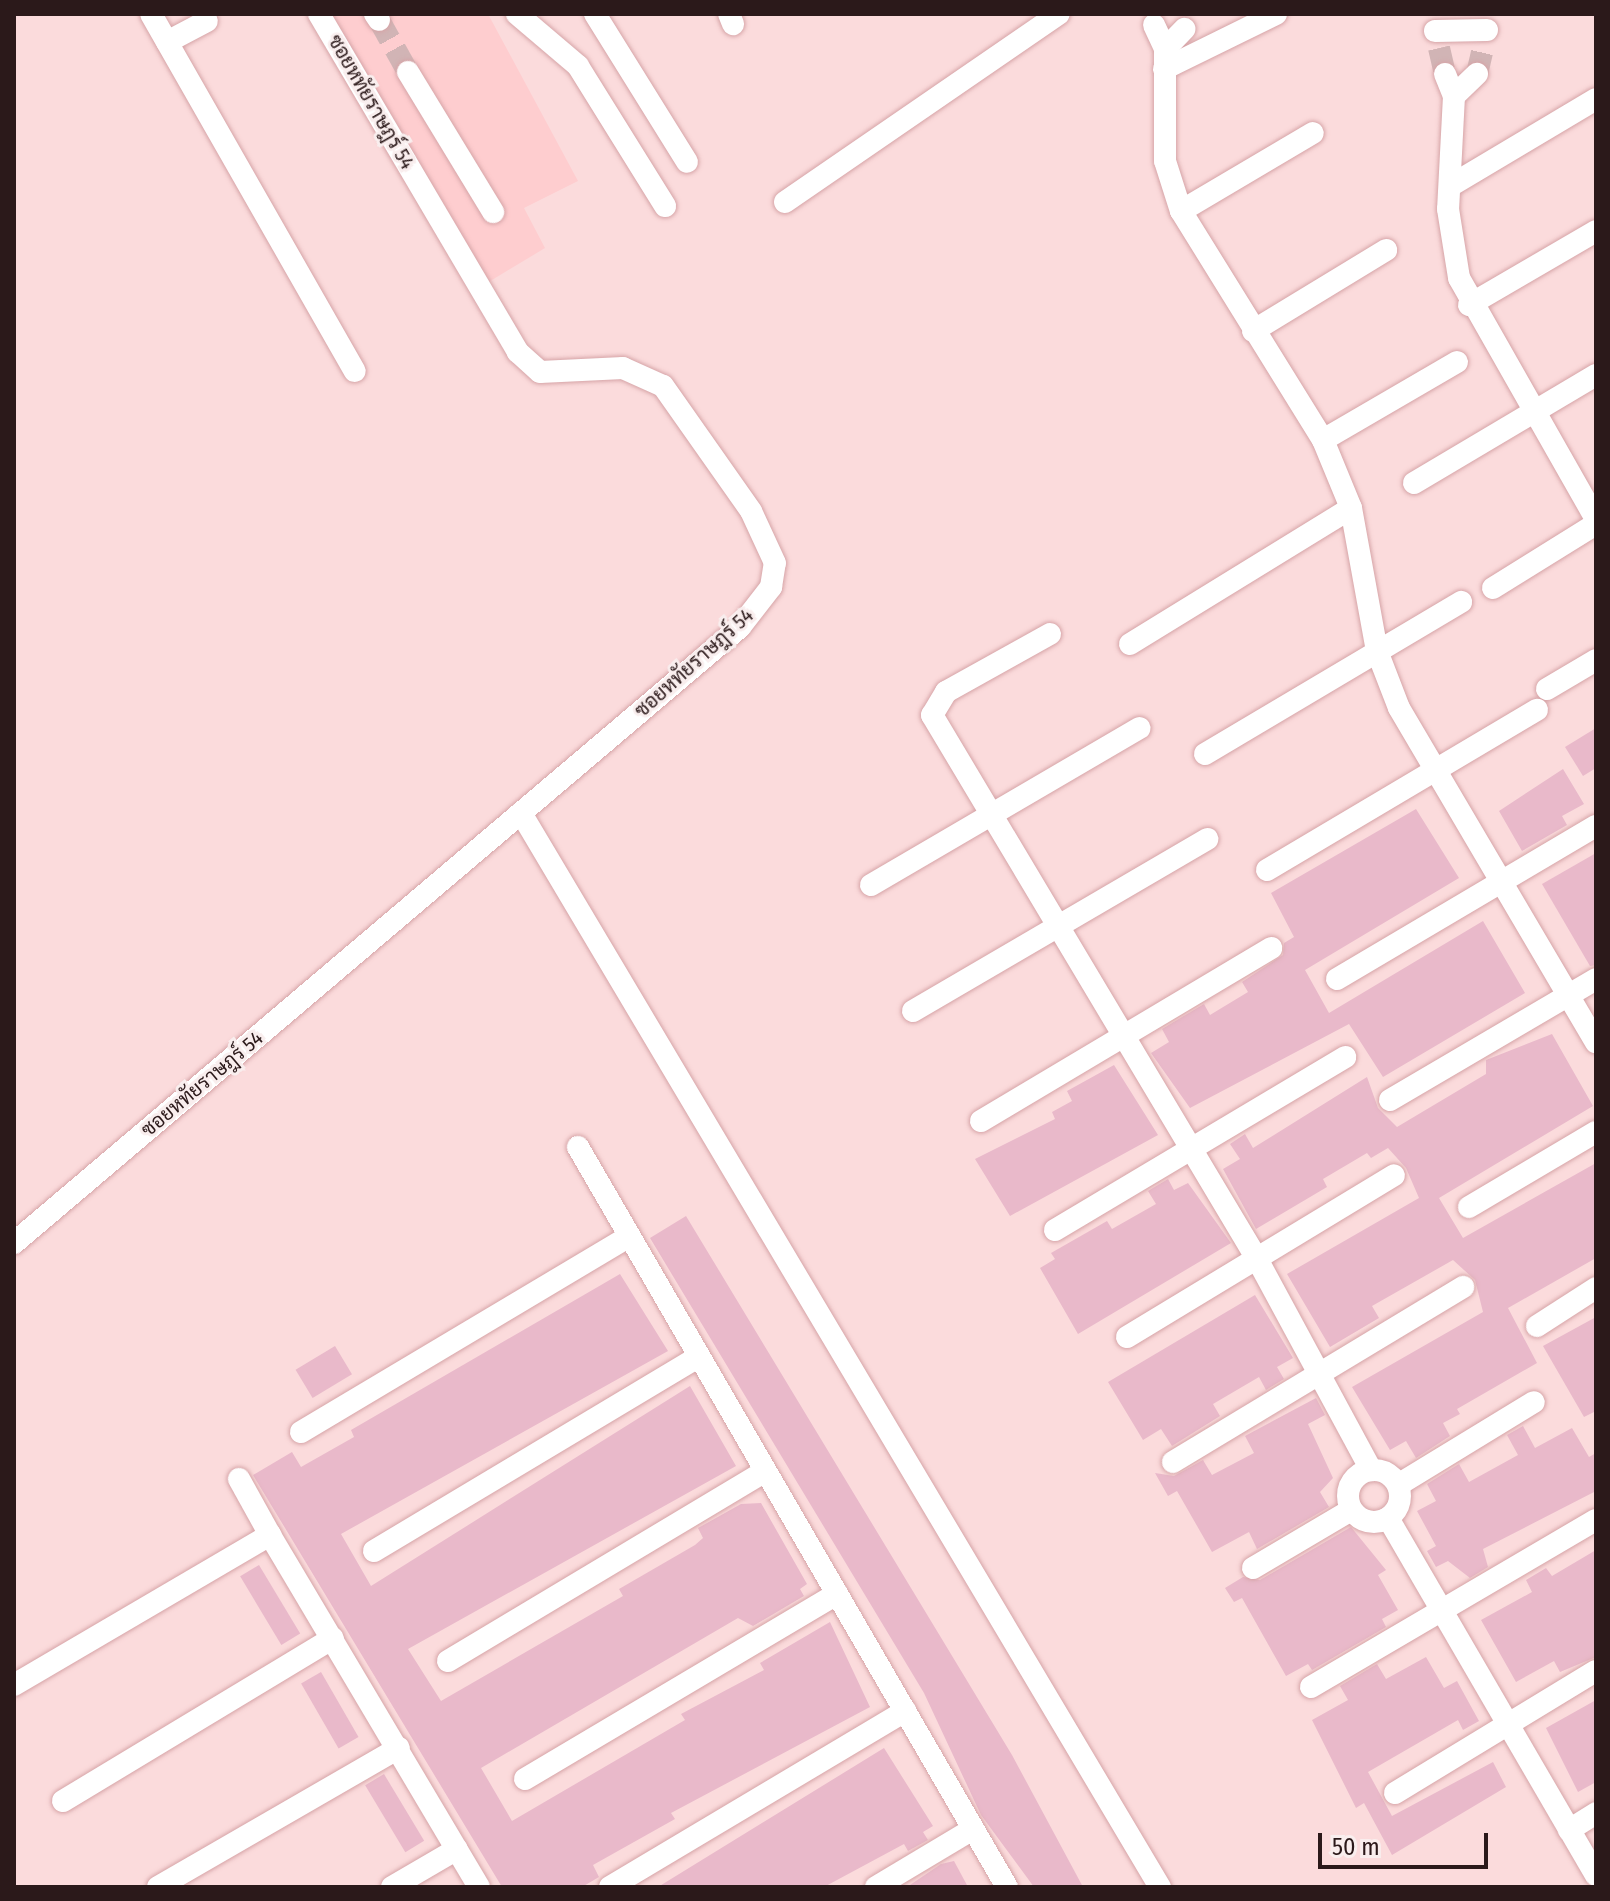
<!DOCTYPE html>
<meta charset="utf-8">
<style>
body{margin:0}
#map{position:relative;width:1610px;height:1901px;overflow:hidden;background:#fbdbdc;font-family:"Fira Sans Condensed",Sarabun,sans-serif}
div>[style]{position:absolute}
.built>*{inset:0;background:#fecdcf}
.building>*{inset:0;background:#e9b9ca;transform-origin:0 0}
.minor-tunnel>*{height:22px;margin-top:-11px;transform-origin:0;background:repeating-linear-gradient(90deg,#d1b4b5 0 22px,transparent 0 33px)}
.roads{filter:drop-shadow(0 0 2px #d6a4a7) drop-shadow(0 0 2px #d6a4a7)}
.minor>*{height:22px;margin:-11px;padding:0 11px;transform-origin:11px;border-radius:11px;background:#fff}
.minor>.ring{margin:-11px;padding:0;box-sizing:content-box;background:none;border:22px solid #fff;border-radius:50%}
span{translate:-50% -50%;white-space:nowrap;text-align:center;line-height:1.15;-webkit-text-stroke:6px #f9eeee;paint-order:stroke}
.street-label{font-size:20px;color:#2b191a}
.frame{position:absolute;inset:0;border:16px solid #2b191a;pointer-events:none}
.scale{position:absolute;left:1318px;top:1833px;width:170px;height:36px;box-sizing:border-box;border:4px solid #2b191a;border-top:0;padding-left:10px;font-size:24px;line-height:28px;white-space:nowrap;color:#2b191a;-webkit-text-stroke:6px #f9eeee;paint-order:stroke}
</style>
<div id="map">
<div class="built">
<div style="clip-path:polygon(328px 14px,488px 14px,578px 181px,524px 208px,545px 248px,487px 283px)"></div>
</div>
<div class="building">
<div style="clip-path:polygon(1596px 728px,1596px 768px,1583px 776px,1565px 747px)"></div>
<div style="clip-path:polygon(1563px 769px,1584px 804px,1562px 816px,1567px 825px,1522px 851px,1499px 811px)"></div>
<div style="clip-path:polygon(1416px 809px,1459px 878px,1305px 970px,1329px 1013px,1483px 921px,1525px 993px,1383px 1077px,1349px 1024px,1190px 1108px,1151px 1053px,1169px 1042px,1162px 1029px,1204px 1004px,1210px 1015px,1248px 992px,1242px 982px,1283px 955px,1284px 943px,1294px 937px,1271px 893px)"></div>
<div style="clip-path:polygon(1596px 853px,1596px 965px,1590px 966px,1542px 884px)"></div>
<div style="clip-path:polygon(1552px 1034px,1593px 1106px,1439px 1198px,1463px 1238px,1596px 1163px,1596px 1258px,1508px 1308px,1537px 1363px,1457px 1409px,1460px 1414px,1443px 1423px,1450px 1436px,1416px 1458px,1406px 1441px,1390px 1450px,1352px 1387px,1483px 1312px,1475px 1280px,1453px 1260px,1372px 1306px,1379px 1318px,1330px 1347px,1287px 1274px,1419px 1198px,1406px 1168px,1388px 1148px,1371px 1158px,1367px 1153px,1323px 1179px,1327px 1187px,1256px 1229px,1223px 1169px,1240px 1159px,1230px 1144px,1245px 1134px,1253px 1148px,1367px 1077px,1378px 1108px,1397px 1127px,1486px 1074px,1486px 1060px)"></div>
<div style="clip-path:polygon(1114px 1065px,1158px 1135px,1010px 1216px,975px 1159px,1055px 1119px,1052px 1112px,1072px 1101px,1067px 1091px)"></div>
<div style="clip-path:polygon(1168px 1179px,1174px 1190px,1188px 1183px,1231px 1243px,1078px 1334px,1040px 1268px,1055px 1259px,1051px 1253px,1107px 1221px,1112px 1229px,1156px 1204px,1148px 1191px)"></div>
<div style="clip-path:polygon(686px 1216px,1012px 1755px,1083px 1887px,1034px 1887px,981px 1815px,924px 1693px,650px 1238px)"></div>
<div style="clip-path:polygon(620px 1274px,668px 1351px,341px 1534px,371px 1586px,690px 1386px,736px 1466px,408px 1649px,441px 1701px,623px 1596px,619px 1589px,695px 1545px,703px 1538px,698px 1528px,741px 1504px,761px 1503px,807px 1584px,800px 1589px,804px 1596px,753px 1626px,738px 1618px,481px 1768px,512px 1821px,685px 1720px,681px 1714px,764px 1670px,760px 1663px,830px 1622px,870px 1707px,671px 1813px,675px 1819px,593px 1865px,599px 1877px,582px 1887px,502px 1887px,253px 1475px,292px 1452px,301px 1467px,354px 1437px,351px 1430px)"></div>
<div style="clip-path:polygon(1255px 1295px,1293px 1358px,1277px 1367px,1284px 1379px,1266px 1390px,1259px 1377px,1213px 1404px,1220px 1416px,1172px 1446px,1161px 1429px,1143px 1440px,1108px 1382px)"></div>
<div style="clip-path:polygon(1596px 1317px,1596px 1411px,1584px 1417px,1543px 1346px)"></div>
<div style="left:335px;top:1346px;width:33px;height:46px;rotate:59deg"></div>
<div style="clip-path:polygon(1316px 1398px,1325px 1415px,1308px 1424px,1333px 1478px,1320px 1492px,1329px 1507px,1257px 1549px,1249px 1532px,1212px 1552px,1177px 1491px,1168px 1496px,1155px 1473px,1174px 1476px,1203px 1460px,1212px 1475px,1254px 1453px,1245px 1436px)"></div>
<div style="clip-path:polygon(1523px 1426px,1535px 1448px,1572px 1428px,1589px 1457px,1596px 1453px,1596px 1491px,1483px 1549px,1488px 1567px,1470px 1578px,1448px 1561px,1436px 1567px,1427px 1551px,1436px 1546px,1417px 1511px,1436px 1501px,1427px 1484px,1459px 1464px,1469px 1482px,1518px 1455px,1507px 1435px)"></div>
<div style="clip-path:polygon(1351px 1527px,1386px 1570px,1378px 1575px,1398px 1610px,1382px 1619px,1386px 1627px,1312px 1670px,1308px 1664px,1286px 1676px,1242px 1598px,1234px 1602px,1225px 1588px,1243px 1577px,1260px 1580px)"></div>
<div style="clip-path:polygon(1596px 1550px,1596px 1657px,1560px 1672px,1554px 1661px,1516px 1682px,1481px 1620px,1532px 1592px,1526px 1580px,1546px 1568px,1552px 1576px)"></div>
<div style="left:259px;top:1565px;width:80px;height:22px;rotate:59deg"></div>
<div style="clip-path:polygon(1426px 1657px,1444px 1688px,1457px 1681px,1479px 1721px,1463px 1730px,1458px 1720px,1368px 1772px,1392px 1816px,1493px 1762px,1506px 1787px,1392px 1855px,1364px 1803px,1356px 1808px,1312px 1720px,1348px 1700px,1340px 1686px,1377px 1664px,1386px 1679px)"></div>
<div style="left:321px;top:1672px;width:75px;height:23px;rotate:60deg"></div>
<div style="clip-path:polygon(1596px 1700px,1596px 1782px,1578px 1792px,1546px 1728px)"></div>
<div style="clip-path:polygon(884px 1748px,933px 1826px,923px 1832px,928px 1840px,908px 1851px,904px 1844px,824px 1887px,658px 1887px)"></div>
<div style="left:384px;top:1774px;width:78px;height:22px;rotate:59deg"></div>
<div style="clip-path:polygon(954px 1861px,968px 1887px,907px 1887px,941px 1864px)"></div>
</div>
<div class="minor-tunnel">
<div style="left:379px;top:20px;width:60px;rotate:60.9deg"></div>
<div style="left:1439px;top:48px;width:27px;rotate:77deg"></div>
<div style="left:1477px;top:74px;width:32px;rotate:-77deg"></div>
</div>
<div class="roads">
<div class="minor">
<div style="left:151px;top:14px;width:411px;rotate:60.3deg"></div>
<div style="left:375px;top:14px;width:7px;rotate:56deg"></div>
<div style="left:517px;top:14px;width:80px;rotate:40.4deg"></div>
<div style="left:578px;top:66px;width:165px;rotate:58.1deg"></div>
<div style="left:595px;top:14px;width:174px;rotate:58.1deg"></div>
<div style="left:729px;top:14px;width:11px;rotate:68deg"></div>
<div style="left:1154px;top:25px;width:26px;rotate:65deg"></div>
<div style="left:1165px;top:49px;width:112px;rotate:90deg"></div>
<div style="left:1165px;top:161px;width:52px;rotate:72.3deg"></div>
<div style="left:1181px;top:211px;width:269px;rotate:58.2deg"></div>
<div style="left:1323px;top:440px;width:74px;rotate:67.6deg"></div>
<div style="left:1351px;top:508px;width:145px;rotate:79.7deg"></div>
<div style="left:1377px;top:651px;width:61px;rotate:68.9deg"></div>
<div style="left:1399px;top:708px;width:388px;rotate:59.5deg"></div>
<div style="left:1435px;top:31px;width:52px;rotate:-1.1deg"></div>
<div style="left:167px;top:42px;width:45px;rotate:-27.7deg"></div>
<div style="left:1165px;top:49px;width:28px;rotate:-46deg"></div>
<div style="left:1164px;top:69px;width:125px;rotate:-26.2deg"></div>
<div style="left:408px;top:72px;width:164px;rotate:58.7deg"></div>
<div style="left:1445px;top:74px;width:24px;rotate:68deg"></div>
<div style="left:1454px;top:96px;width:113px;rotate:93deg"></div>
<div style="left:1448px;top:209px;width:70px;rotate:80.9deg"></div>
<div style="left:1459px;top:278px;width:277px;rotate:60.4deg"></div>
<div style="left:1454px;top:96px;width:32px;rotate:-44deg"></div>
<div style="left:1450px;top:186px;width:170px;rotate:-30.8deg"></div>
<div style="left:785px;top:202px;width:332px;rotate:-34.5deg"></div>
<div style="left:1181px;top:211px;width:153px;rotate:-30.6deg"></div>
<div style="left:1469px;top:305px;width:147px;rotate:-30.2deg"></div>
<div style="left:1253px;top:331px;width:156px;rotate:-31.3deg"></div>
<div style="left:1323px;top:440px;width:155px;rotate:-30.2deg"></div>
<div style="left:1414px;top:483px;width:212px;rotate:-30.7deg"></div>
<div style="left:1493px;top:588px;width:121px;rotate:-31.9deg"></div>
<div style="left:1050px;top:634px;width:119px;rotate:150.9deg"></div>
<div style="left:946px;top:692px;width:27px;rotate:121deg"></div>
<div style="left:932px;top:715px;width:634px;rotate:59.14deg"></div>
<div style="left:1257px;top:1259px;width:240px;rotate:61.6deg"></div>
<div style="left:1130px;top:644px;width:259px;rotate:-31.6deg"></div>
<div style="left:1547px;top:689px;width:57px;rotate:-30.6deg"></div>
<div style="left:1205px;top:754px;width:298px;rotate:-30.7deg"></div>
<div style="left:521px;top:813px;width:1250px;rotate:59.25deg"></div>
<div style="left:1267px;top:870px;width:314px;rotate:-30.7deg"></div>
<div style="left:871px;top:885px;width:311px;rotate:-30.3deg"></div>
<div style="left:1337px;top:979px;width:301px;rotate:-30.6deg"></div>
<div style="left:913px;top:1011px;width:341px;rotate:-30.3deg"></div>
<div style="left:1390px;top:1100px;width:239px;rotate:-30.4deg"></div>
<div style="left:981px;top:1121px;width:338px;rotate:-30.8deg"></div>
<div style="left:578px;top:1147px;width:855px;rotate:59.9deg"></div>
<div style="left:1469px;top:1207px;width:147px;rotate:-30.6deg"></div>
<div style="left:1055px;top:1230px;width:338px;rotate:-30.8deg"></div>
<div style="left:14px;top:1243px;width:952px;rotate:-40.31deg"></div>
<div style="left:740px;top:627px;width:51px;rotate:-52.2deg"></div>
<div style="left:771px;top:587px;width:24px;rotate:-81deg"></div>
<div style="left:775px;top:563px;width:57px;rotate:-114.8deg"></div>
<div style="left:751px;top:511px;width:153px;rotate:-125.1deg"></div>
<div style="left:663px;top:386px;width:44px;rotate:-155.8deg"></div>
<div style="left:623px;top:368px;width:83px;rotate:177.2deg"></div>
<div style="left:540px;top:372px;width:30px;rotate:-138deg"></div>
<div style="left:518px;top:352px;width:392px;rotate:-120.5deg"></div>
<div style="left:1537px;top:1326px;width:70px;rotate:-32.8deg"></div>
<div style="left:1127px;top:1337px;width:312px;rotate:-31.2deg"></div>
<div style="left:301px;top:1432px;width:381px;rotate:-30.8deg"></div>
<div style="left:1173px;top:1462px;width:339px;rotate:-31.1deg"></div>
<div class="ring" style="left:1348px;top:1470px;width:30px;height:30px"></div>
<div style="left:239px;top:1479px;width:64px;rotate:61deg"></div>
<div style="left:1398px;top:1485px;width:159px;rotate:-31.4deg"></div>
<div style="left:1388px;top:1518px;width:413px;rotate:59.8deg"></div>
<div style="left:374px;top:1551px;width:375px;rotate:-30.9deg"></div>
<div style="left:1253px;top:1568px;width:114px;rotate:-30.6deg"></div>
<div style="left:448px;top:1661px;width:368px;rotate:-30.9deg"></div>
<div style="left:14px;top:1685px;width:297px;rotate:-30.4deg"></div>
<div style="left:270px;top:1535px;width:409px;rotate:59.3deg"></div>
<div style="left:1311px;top:1687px;width:330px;rotate:-30.4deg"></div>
<div style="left:525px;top:1779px;width:363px;rotate:-30.7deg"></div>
<div style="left:1395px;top:1793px;width:235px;rotate:-31.3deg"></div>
<div style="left:63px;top:1801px;width:315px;rotate:-31.1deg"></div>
<div style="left:1569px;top:1830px;width:32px;rotate:-32deg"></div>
<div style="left:158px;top:1887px;width:278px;rotate:-30deg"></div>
<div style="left:392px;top:1887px;width:75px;rotate:-30.3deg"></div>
<div style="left:610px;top:1887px;width:344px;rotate:-30.8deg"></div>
<div style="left:876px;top:1887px;width:113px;rotate:-30.9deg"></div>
</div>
</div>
<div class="street-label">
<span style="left:371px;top:102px;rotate:60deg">ซอยหทัยราษฎร์ 54</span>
<span style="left:694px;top:663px;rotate:-42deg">ซอยหทัยราษฎร์ 54</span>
<span style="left:202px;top:1084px;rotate:-40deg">ซอยหทัยราษฎร์ 54</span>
</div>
<div class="frame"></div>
<div class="scale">50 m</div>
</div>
